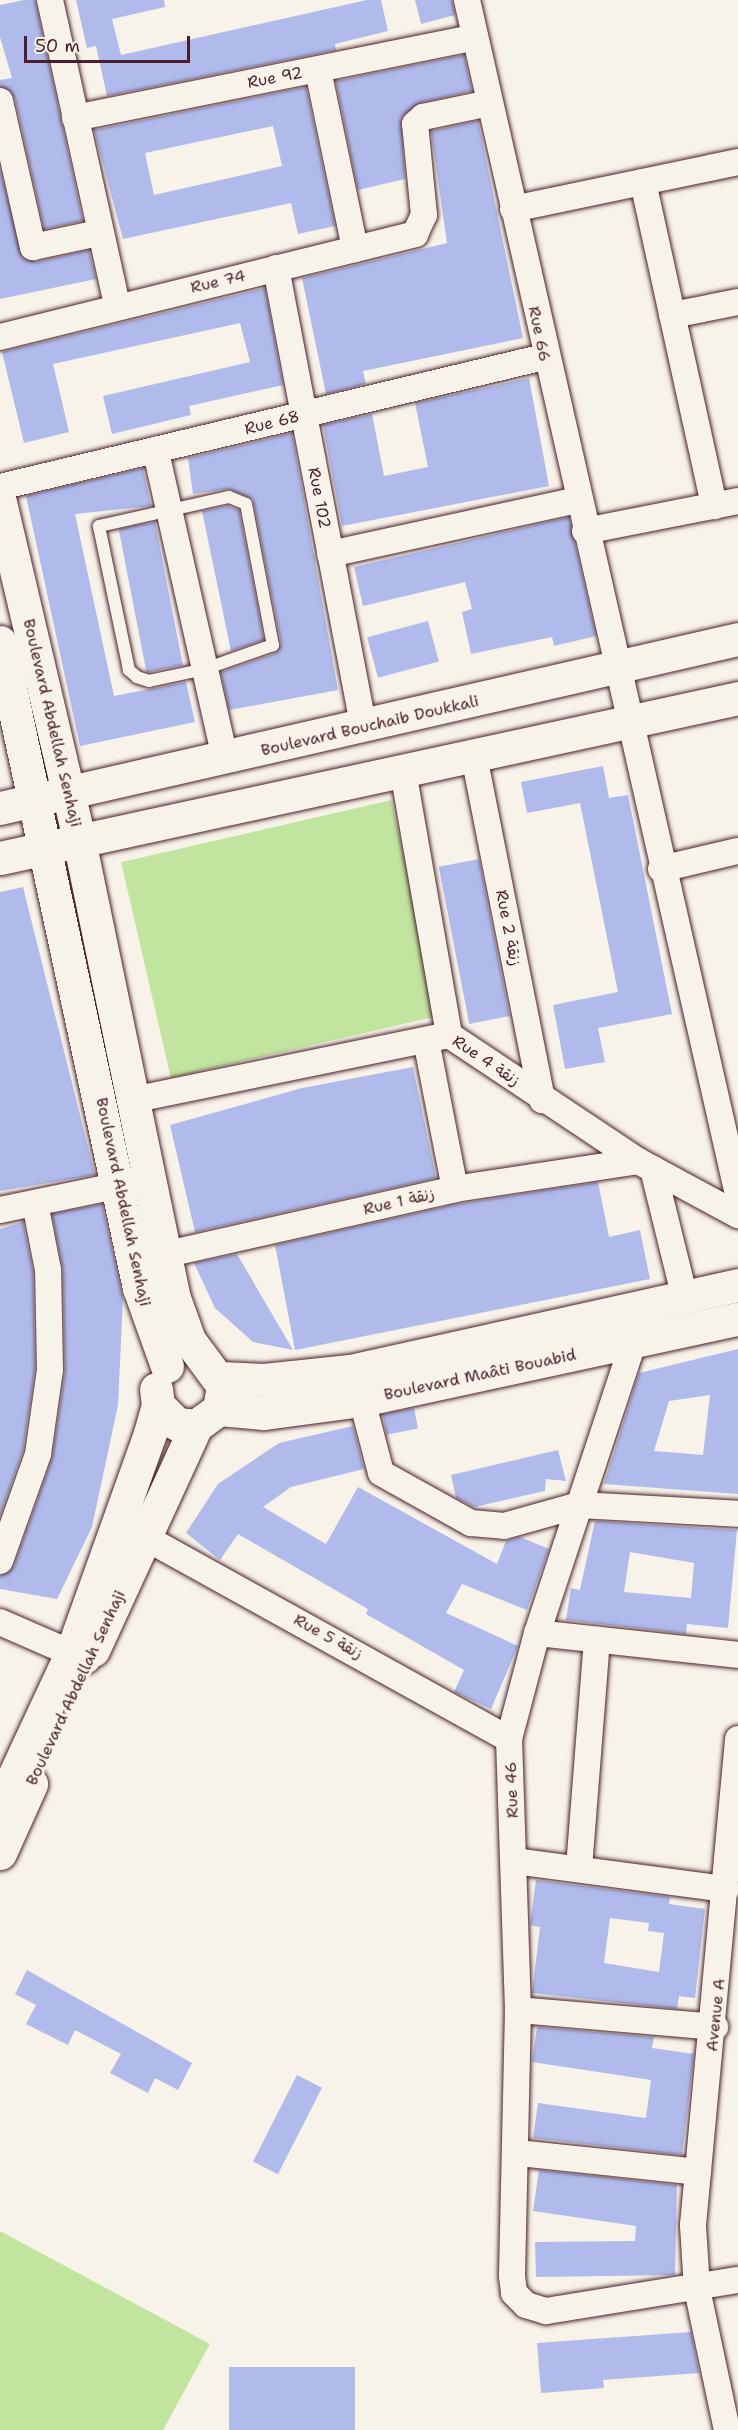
<!DOCTYPE html>
<meta charset="utf-8">
<style>
body{margin:0}
#map{position:relative;width:738px;height:2430px;overflow:hidden;background:#f7f3e8;font-family:"Shantell Sans","Playpen Sans Arabic",sans-serif}
div>[style]{position:absolute}
.green>*{inset:0;background:#c1e49e;transform-origin:0 0}
.building>*{inset:0;background:#b0bbeb;transform-origin:0 0}
.roads{filter:drop-shadow(0 0 2px #4a1f2b) drop-shadow(0 0 2px #4a1f2b)}
.lane>*{height:12px;margin:-6px;padding:0 6px;transform-origin:6px;border-radius:6px;background:#f7f3e8}
.street>*{height:26px;margin:-13px;padding:0 13px;transform-origin:13px;border-radius:13px;background:#f7f3e8}
.secondary>*{height:33px;margin:-16.5px;padding:0 16.5px;transform-origin:16.5px;border-radius:16.5px;background:#f7f3e8}
.primary>*{height:33px;margin:-16.5px;padding:0 16.5px;transform-origin:16.5px;border-radius:16.5px;background:#f7f3e8}
span{translate:-50% -50%;white-space:nowrap;text-align:center;line-height:1.15;-webkit-text-stroke:6px #f7f3e8;paint-order:stroke}
.street-label{font-size:16px;color:#4a1f2b}
.scale{position:absolute;left:24px;top:36px;width:166px;height:27px;box-sizing:border-box;border:3px solid #4a1f2b;border-top:0;padding-left:8px;font-size:18px;line-height:21px;white-space:nowrap;color:#4a1f2b;-webkit-text-stroke:4px #f7f3e8;paint-order:stroke}
</style>
<div id="map">
<div class="green">
<div style="left:391px;top:800px;width:221px;height:277px;rotate:77deg"></div>
<div style="clip-path:polygon(0 2231px,210px 2344px,163px 2430px,0 2430px)"></div>
</div>
<div class="building">
<div style="clip-path:polygon(24px 0,35px 0,83px 221px,44px 229px,15px 98px,0 86px,0 80px,12px 78px,0 37px,0 5px)"></div>
<div style="clip-path:polygon(76px 0,164px 0,165px 7px,112px 19px,121px 55px,367px 0,381px 0,388px 31px,335px 44px,336px 50px,107px 96px,96px 46px,87px 48px)"></div>
<div style="clip-path:polygon(415px 0,452px 0,455px 15px,421px 24px)"></div>
<div style="clip-path:polygon(464px 55px,472px 91px,419px 103px,401px 118px,405px 179px,358px 190px,336px 81px)"></div>
<div style="clip-path:polygon(evenodd,306px 87px,335px 226px,298px 234px,291px 203px,123px 239px,94px 130px,306px 87px,273px 126px,282px 166px,154px 195px,145px 153px,273px 126px)"></div>
<div style="clip-path:polygon(478px 121px,523px 338px,363px 371px,366px 384px,326px 394px,302px 278px,447px 243px,431px 131px)"></div>
<div style="clip-path:polygon(0 169px,22px 257px,36px 262px,89px 250px,96px 279px,0 299px)"></div>
<div style="clip-path:polygon(265px 288px,283px 385px,189px 406px,191px 415px,112px 434px,103px 396px,250px 362px,240px 323px,53px 364px,69px 432px,24px 443px,2px 352px)"></div>
<div style="clip-path:polygon(529px 378px,549px 486px,342px 526px,323px 425px,372px 414px,384px 476px,428px 467px,415px 403px)"></div>
<div style="clip-path:polygon(292px 433px,338px 690px,229px 710px,221px 672px,276px 653px,281px 643px,253px 499px,228px 489px,193px 494px,188px 458px)"></div>
<div style="clip-path:polygon(143px 468px,151px 506px,75px 514px,114px 696px,186px 682px,195px 722px,80px 746px,26px 496px)"></div>
<div style="clip-path:polygon(228px 506px,239px 510px,264px 640px,231px 651px,202px 511px)"></div>
<div style="clip-path:polygon(569px 517px,596px 636px,554px 646px,552px 637px,471px 654px,462px 612px,472px 609px,465px 582px,363px 606px,354px 567px)"></div>
<div style="left:155px;top:522px;width:146px;height:37px;rotate:79deg"></div>
<div style="left:428px;top:621px;width:42px;height:63px;rotate:75deg"></div>
<div style="clip-path:polygon(603px 766px,609px 798px,628px 795px,672px 1014px,598px 1028px,605px 1062px,565px 1069px,553px 1005px,618px 992px,580px 803px,527px 813px,521px 782px)"></div>
<div style="left:479px;top:859px;width:160px;height:41px;rotate:79deg"></div>
<div style="clip-path:polygon(23px 887px,95px 1175px,0 1191px,0 892px)"></div>
<div style="clip-path:polygon(413px 1067px,436px 1178px,195px 1232px,170px 1125px,302px 1088px)"></div>
<div style="clip-path:polygon(598px 1182px,609px 1237px,640px 1230px,650px 1279px,295px 1350px,275px 1245px,458px 1204px)"></div>
<div style="clip-path:polygon(102px 1204px,123px 1299px,118px 1405px,92px 1527px,57px 1599px,0 1589px,0 1576px,14px 1566px,52px 1459px,65px 1372px,63px 1270px,52px 1214px)"></div>
<div style="clip-path:polygon(23px 1222px,33px 1272px,35px 1369px,23px 1450px,0 1516px,0 1229px)"></div>
<div style="clip-path:polygon(237px 1254px,293px 1350px,253px 1342px,215px 1308px,194px 1263px)"></div>
<div style="clip-path:polygon(evenodd,738px 1349px,738px 1494px,604px 1484px,639px 1373px,738px 1349px,710px 1395px,703px 1455px,654px 1451px,669px 1401px,710px 1395px)"></div>
<div style="left:414px;top:1408px;width:21px;height:32px;rotate:79deg"></div>
<div style="clip-path:polygon(353px 1426px,364px 1469px,291px 1487px,263px 1507px,326px 1544px,358px 1487px,497px 1564px,506px 1541px,520px 1537px,549px 1549px,527px 1610px,462px 1584px,446px 1613px,518px 1646px,491px 1709px,454px 1692px,464px 1670px,366px 1614px,368px 1609px,238px 1534px,220px 1560px,186px 1533px,218px 1484px,279px 1443px)"></div>
<div style="clip-path:polygon(558px 1450px,566px 1481px,546px 1479px,545px 1491px,474px 1507px,456px 1498px,451px 1475px)"></div>
<div style="clip-path:polygon(evenodd,595px 1521px,737px 1530px,728px 1628px,687px 1624px,686px 1634px,566px 1620px,571px 1588px,580px 1590px,595px 1521px,630px 1552px,694px 1563px,691px 1598px,624px 1592px,630px 1552px)"></div>
<div style="clip-path:polygon(evenodd,536px 1880px,670px 1897px,669px 1904px,705px 1909px,695px 1998px,679px 1996px,677px 2009px,532px 1993px,540px 1927px,530px 1925px,536px 1880px,610px 1918px,649px 1923px,648px 1931px,664px 1933px,659px 1972px,604px 1963px,610px 1918px)"></div>
<div style="clip-path:polygon(27px 1970px,192px 2063px,178px 2090px,155px 2078px,148px 2093px,110px 2073px,121px 2054px,75px 2030px,68px 2045px,26px 2024px,36px 2005px,15px 1994px)"></div>
<div style="clip-path:polygon(537px 2027px,654px 2037px,652px 2048px,694px 2054px,682px 2155px,533px 2138px,538px 2103px,646px 2118px,651px 2080px,532px 2062px)"></div>
<div style="left:297px;top:2075px;width:28px;height:97px;rotate:27deg"></div>
<div style="clip-path:polygon(539px 2170px,677px 2185px,675px 2275px,536px 2277px,535px 2242px,635px 2241px,636px 2226px,533px 2211px)"></div>
<div style="clip-path:polygon(691px 2332px,699px 2373px,603px 2380px,604px 2388px,541px 2393px,537px 2343px)"></div>
<div style="left:229px;top:2367px;width:126px;height:63px"></div>
</div>
<div class="roads">
<div class="lane">
<div style="left:229px;top:497px;width:18px;rotate:22deg"></div>
<div style="left:246px;top:504px;width:144px;rotate:79.2deg"></div>
<div style="left:273px;top:645px;width:72px;rotate:160.6deg"></div>
<div style="left:205px;top:669px;width:57px;rotate:167.9deg"></div>
<div style="left:149px;top:681px;width:13px;rotate:-162deg"></div>
<div style="left:137px;top:677px;width:11px;rotate:-139deg"></div>
<div style="left:129px;top:670px;width:147px;rotate:-101.8deg"></div>
<div style="left:99px;top:526px;width:133px;rotate:-12.6deg"></div>
</div>
<div class="street">
<div style="left:50px;top:0;width:313px;rotate:77.6deg"></div>
<div style="left:467px;top:0;width:1225px;rotate:77.22deg"></div>
<div style="left:318px;top:70px;width:183px;rotate:78.3deg"></div>
<div style="left:0;top:101px;width:150px;rotate:77.3deg"></div>
<div style="left:33px;top:247px;width:67px;rotate:-12deg"></div>
<div style="left:75px;top:118px;width:408px;rotate:-11.4deg"></div>
<div style="left:643px;top:182px;width:332px;rotate:77.6deg"></div>
<div style="left:513px;top:209px;width:230px;rotate:-11.8deg"></div>
<div style="left:276px;top:268px;width:468px;rotate:79.2deg"></div>
<div style="left:672px;top:315px;width:67px;rotate:-11.1deg"></div>
<div style="left:0;top:337px;width:428px;rotate:-13.9deg"></div>
<div style="left:415px;top:234px;width:21px;rotate:-65deg"></div>
<div style="left:424px;top:215px;width:91px;rotate:-95.6deg"></div>
<div style="left:415px;top:124px;width:11px;rotate:-41deg"></div>
<div style="left:423px;top:117px;width:68px;rotate:-11.8deg"></div>
<div style="left:156px;top:452px;width:315px;rotate:77.3deg"></div>
<div style="left:0;top:487px;width:559px;rotate:-13.44deg"></div>
<div style="left:585px;top:531px;width:156px;rotate:-11.1deg"></div>
<div style="left:330px;top:554px;width:254px;rotate:-12.3deg"></div>
<div style="left:474px;top:756px;width:351px;rotate:78.8deg"></div>
<div style="left:403px;top:771px;width:268px;rotate:80.1deg"></div>
<div style="left:661px;top:869px;width:79px;rotate:-13.2deg"></div>
<div style="left:426px;top:1040px;width:152px;rotate:79deg"></div>
<div style="left:132px;top:1100px;width:324px;rotate:-11.6deg"></div>
<div style="left:449px;top:1035px;width:227px;rotate:33.7deg"></div>
<div style="left:638px;top:1161px;width:114px;rotate:28.4deg"></div>
<div style="left:653px;top:1169px;width:133px;rotate:76.1deg"></div>
<div style="left:0;top:1210px;width:138px;rotate:-11.7deg"></div>
<div style="left:163px;top:1255px;width:299px;rotate:-12.7deg"></div>
<div style="left:455px;top:1189px;width:185px;rotate:-8.7deg"></div>
<div style="left:638px;top:1328px;width:321px;rotate:108.3deg"></div>
<div style="left:537px;top:1633px;width:110px;rotate:104.8deg"></div>
<div style="left:509px;top:1739px;width:271px;rotate:88.1deg"></div>
<div style="left:518px;top:2010px;width:266px;rotate:91.3deg"></div>
<div style="left:512px;top:2276px;width:17px;rotate:83deg"></div>
<div style="left:514px;top:2293px;width:17px;rotate:45deg"></div>
<div style="left:526px;top:2305px;width:21px;rotate:17deg"></div>
<div style="left:546px;top:2311px;width:194px;rotate:-9.2deg"></div>
<div style="left:362px;top:1400px;width:75px;rotate:75.4deg"></div>
<div style="left:381px;top:1473px;width:103px;rotate:29.1deg"></div>
<div style="left:471px;top:1523px;width:33px;rotate:5deg"></div>
<div style="left:504px;top:1526px;width:78px;rotate:-15.6deg"></div>
<div style="left:579px;top:1505px;width:159px;rotate:3.2deg"></div>
<div style="left:146px;top:1538px;width:415px;rotate:29deg"></div>
<div style="left:0;top:1561px;width:114px;rotate:-70.4deg"></div>
<div style="left:38px;top:1454px;width:85px;rotate:-81.9deg"></div>
<div style="left:50px;top:1370px;width:100px;rotate:-91.1deg"></div>
<div style="left:48px;top:1270px;width:68px;rotate:-101deg"></div>
<div style="left:0;top:1622px;width:95px;rotate:23.6deg"></div>
<div style="left:537px;top:1633px;width:202px;rotate:6.2deg"></div>
<div style="left:515px;top:1861px;width:213px;rotate:7.6deg"></div>
<div style="left:579px;top:1868px;width:229px;rotate:-85.5deg"></div>
<div style="left:518px;top:2010px;width:198px;rotate:4.9deg"></div>
<div style="left:518px;top:2153px;width:181px;rotate:6deg"></div>
<div style="left:727px;top:2430px;width:144px;rotate:-102deg"></div>
<div style="left:697px;top:2289px;width:64px;rotate:-93.6deg"></div>
<div style="left:693px;top:2225px;width:488px;rotate:-84.7deg"></div>
</div>
<div class="secondary">
<div style="left:0;top:502px;width:347px;rotate:76.8deg"></div>
<div style="left:79px;top:840px;width:468px;rotate:78.3deg"></div>
<div style="left:174px;top:1298px;width:45px;rotate:70.3deg"></div>
<div style="left:189px;top:1340px;width:57px;rotate:53.5deg"></div>
<div style="left:223px;top:1386px;width:23px;rotate:100deg"></div>
<div style="left:219px;top:1409px;width:29px;rotate:144deg"></div>
<div style="left:196px;top:1426px;width:19px;rotate:-174deg"></div>
<div style="left:177px;top:1424px;width:27px;rotate:-135deg"></div>
<div style="left:0;top:642px;width:661px;rotate:77.86deg"></div>
<div style="left:139px;top:1288px;width:83px;rotate:70.3deg"></div>
<div style="left:221px;top:1378px;width:43px;rotate:2.7deg"></div>
<div style="left:264px;top:1380px;width:86px;rotate:-6deg"></div>
<div style="left:350px;top:1371px;width:397px;rotate:-12.5deg"></div>
<div style="left:219px;top:1409px;width:45px;rotate:5.1deg"></div>
<div style="left:264px;top:1413px;width:99px;rotate:-7.6deg"></div>
<div style="left:362px;top:1400px;width:385px;rotate:-12.2deg"></div>
<div style="left:93px;top:1650px;width:247px;rotate:-65.3deg"></div>
<div style="left:0;top:1806px;width:168px;rotate:-65deg"></div>
<div style="left:71px;top:1654px;width:235px;rotate:-70.3deg"></div>
<div style="left:150px;top:1433px;width:29px;rotate:-74deg"></div>
<div style="left:158px;top:1405px;width:16px;rotate:-97deg"></div>
<div style="left:0;top:1853px;width:76px;rotate:-65.8deg"></div>
</div>
<div class="primary">
<div style="left:0;top:808px;width:757px;rotate:-12.9deg"></div>
<div style="left:0;top:858px;width:755px;rotate:-12.23deg"></div>
</div>
</div>
<div class="street-label">
<span style="left:275px;top:78px;rotate:-11deg">Rue 92</span>
<span style="left:218px;top:282px;rotate:-13deg">Rue 74</span>
<span style="left:539px;top:334px;rotate:78deg">Rue 66</span>
<span style="left:272px;top:423px;rotate:-14deg">Rue 68</span>
<span style="left:319px;top:498px;rotate:79deg">Rue 102</span>
<span style="left:52px;top:723px;rotate:77deg">Boulevard Abdellah Senhaji</span>
<span style="left:370px;top:726px;rotate:-13deg">Boulevard Bouchaib Doukkali</span>
<span style="left:508px;top:928px;rotate:79deg">Rue 2 زنقة</span>
<span style="left:486px;top:1061px;rotate:34deg">Rue 4 زنقة</span>
<span style="left:123px;top:1202px;rotate:78deg">Boulevard Abdellah Senhaji</span>
<span style="left:399px;top:1202px;rotate:-13deg">Rue 1 زنقة</span>
<span style="left:480px;top:1375px;rotate:-12deg">Boulevard Maâti Bouabid</span>
<span style="left:328px;top:1637px;rotate:29deg">Rue 5 زنقة</span>
<span style="left:76px;top:1688px;rotate:-65deg">Boulevard Abdellah Senhaji</span>
<span style="left:512px;top:1790px;rotate:-92deg">Rue 46</span>
<span style="left:716px;top:2015px;rotate:-84deg">Avenue A</span>
</div>
<div class="scale">50 m</div>
</div>
